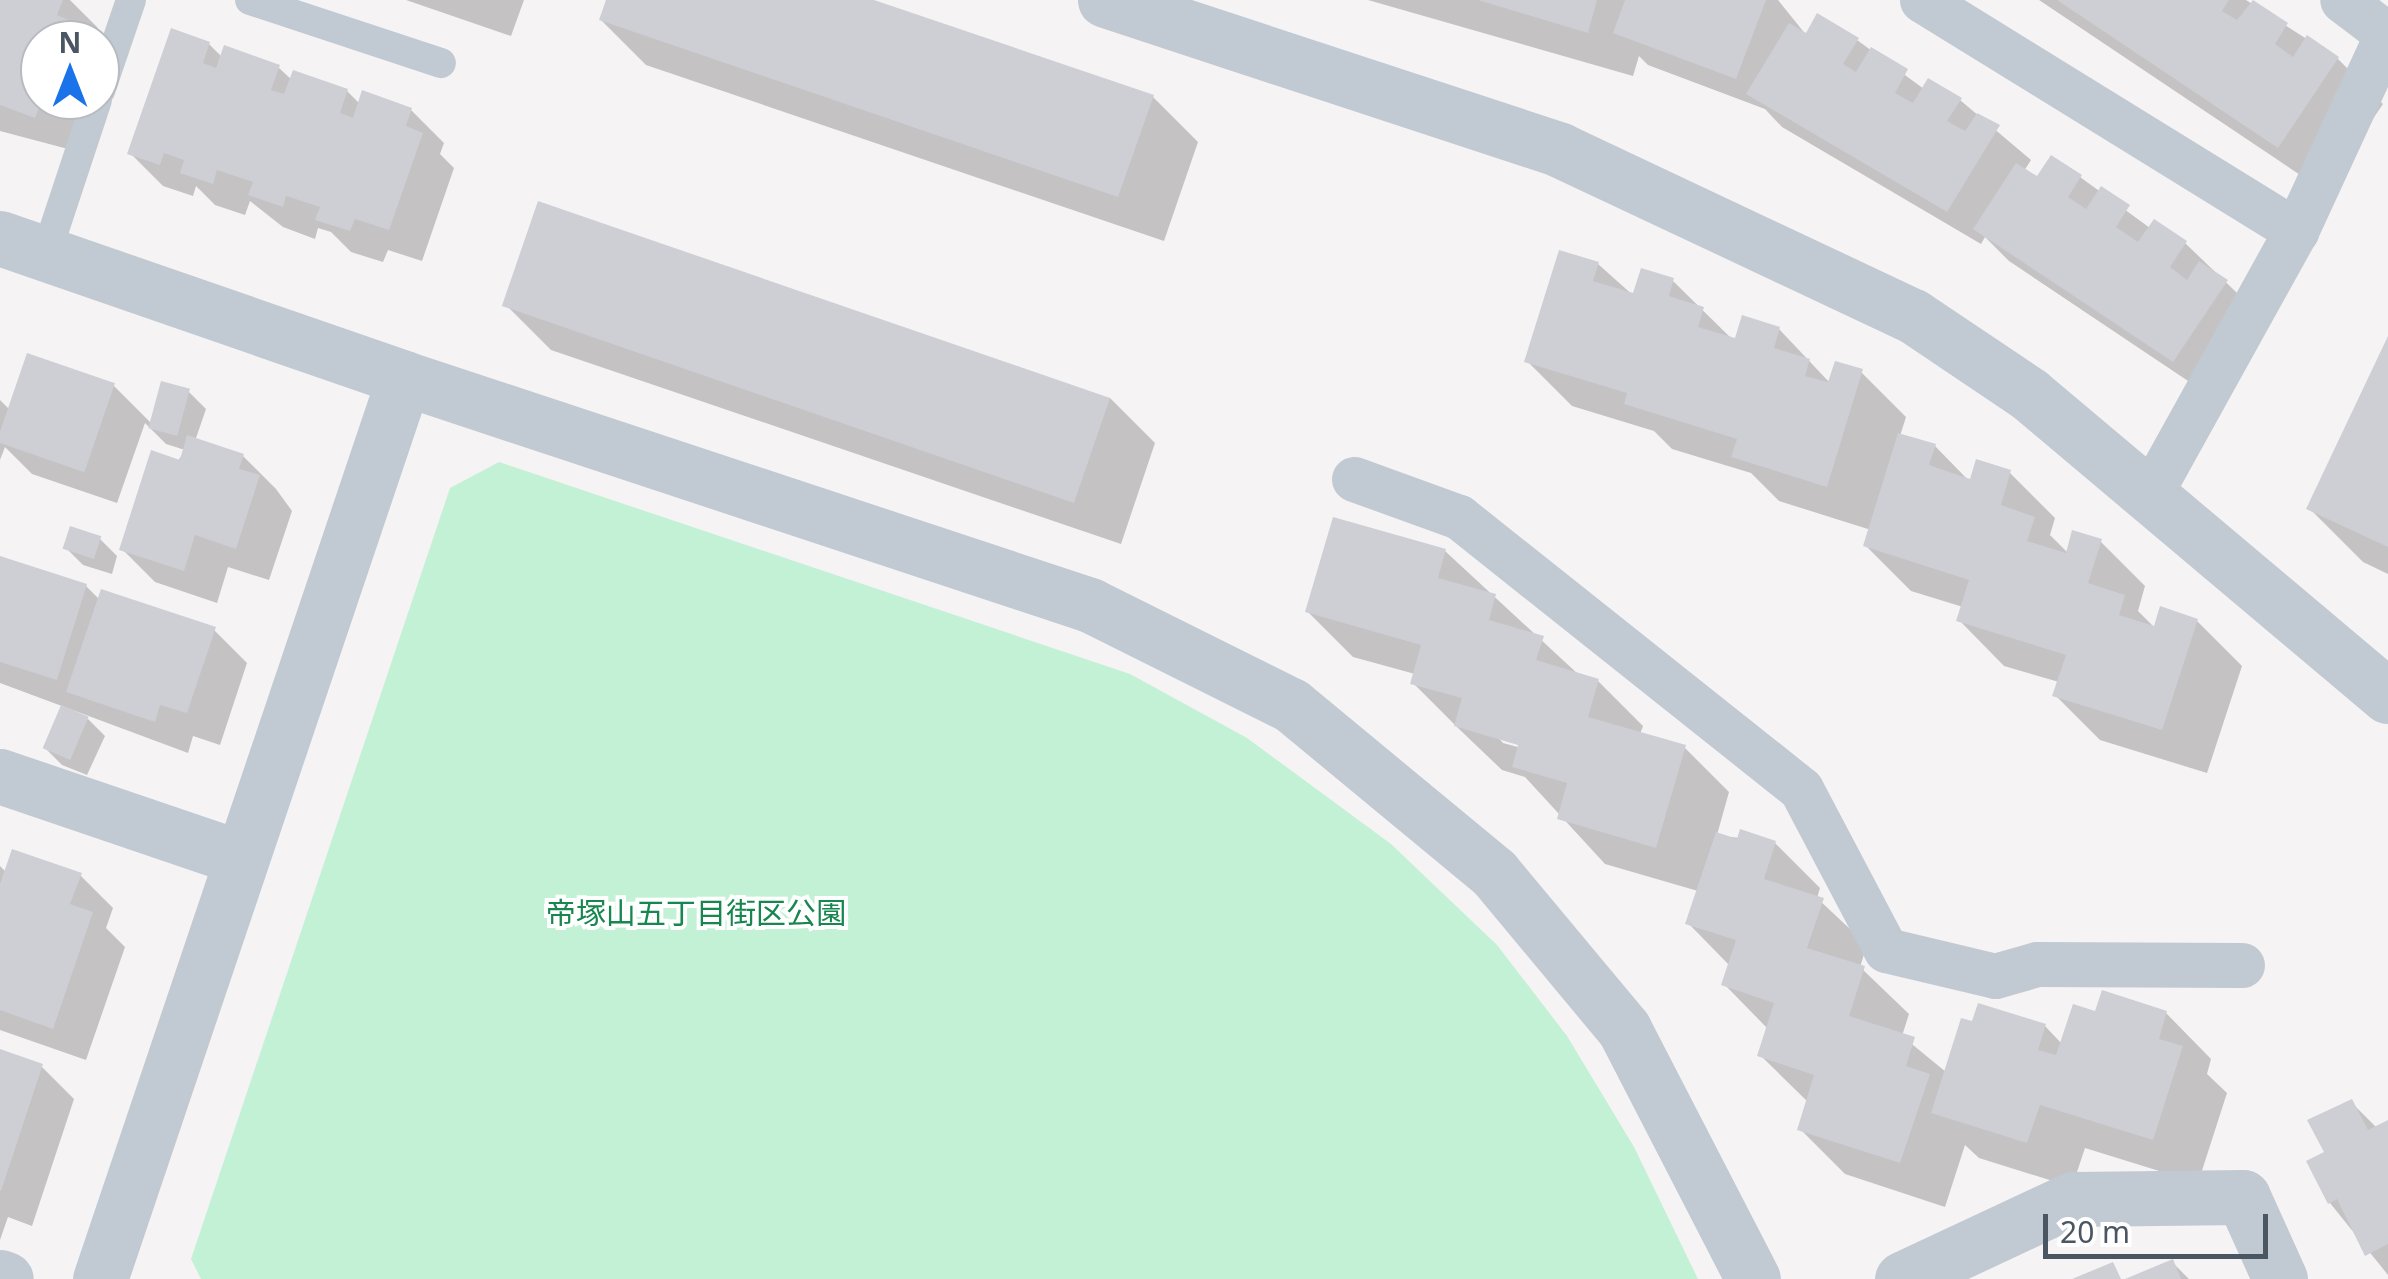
<!DOCTYPE html>
<meta charset="utf-8">
<style>
body{margin:0}
#map{position:relative;width:2388px;height:1279px;overflow:hidden;background:#f5f3f3;font-family:"Noto Sans","Noto Sans JP",sans-serif}
div>[style]{position:absolute}
.green>*{inset:0;background:#c3f1d5}
.shadow>*{inset:0;background:#0003}
.building>*{inset:0;background:#cdcfd5;transform-origin:0 0}
.service>*{height:30px;margin:-15px;padding:0 15px;transform-origin:15px;border-radius:15px;background:#c1cad2}
.pedestrian>*{height:45px;margin:-22.5px;padding:0 22.5px;transform-origin:22.5px;border-radius:22.5px;background:#c1cad2}
.minor>*{height:55px;margin:-27.5px;padding:0 27.5px;transform-origin:27.5px;border-radius:27.5px;background:#c1cad2}
.tertiary>*{height:55px;margin:-27.5px;padding:0 27.5px;transform-origin:27.5px;border-radius:27.5px;background:#c1cad2}
span{translate:-50% -50%;white-space:nowrap;text-align:center;line-height:1.15;-webkit-text-stroke:8px #fff;paint-order:stroke}
.park-label{font-size:30px;color:#17864f}
.north{position:absolute;left:20px;top:20px;width:100px;height:100px;box-sizing:border-box;background:#fff;border:2px solid #b7bbc0;border-radius:50%;rotate:0deg;font-size:28px;font-weight:700;line-height:40px;text-align:center;color:#4a5661}
.north::after{content:'';display:block;margin:auto;width:35px;height:45px;background:#1a73e8;clip-path:polygon(50% 0,100% 100%,50% 72%,0 100%)}
.scale{position:absolute;left:2043px;top:1214px;width:225px;height:45px;box-sizing:border-box;border:5px solid #4a5661;border-top:0;padding-left:12px;font-size:30px;line-height:35px;white-space:nowrap;color:#4a5661;-webkit-text-stroke:8px #fff;paint-order:stroke}
</style>
<div id="map">
<div class="green">
<div style="clip-path:polygon(499px 462px,1130px 674px,1247px 738px,1391px 844px,1497px 945px,1567px 1036px,1634px 1147px,1698px 1279px,201px 1279px,191px 1259px,450px 488px)"></div>
</div>
<div class="shadow">
<div style="clip-path:polygon(0 0,70px 0,98px 28px,93px 40px,40px 40px,40px 100px,87px 100px,68px 149px,0 131px)"></div>
<div style="clip-path:polygon(406px 0,524px 0,511px 36px)"></div>
<div style="clip-path:polygon(608px 0,866px 0,1153px 97px,1198px 142px,1164px 241px,646px 65px,601px 20px)"></div>
<div style="clip-path:polygon(1368px 0,1778px 0,1807px 36px,1857px 40px,1924px 89px,1960px 100px,2031px 160px,2024px 171px,2037px 180px,2080px 177px,2150px 228px,2185px 243px,2260px 315px,2206px 393px,2009px 261px,1985px 237px,1981px 244px,1782px 127px,1765px 109px,1648px 65px,1639px 56px,1633px 76px)"></div>
<div style="clip-path:polygon(2039px 0,2246px 0,2338px 59px,2383px 104px,2324px 191px)"></div>
<div style="clip-path:polygon(209px 44px,222px 57px,225px 49px,279px 68px,292px 80px,347px 91px,360px 104px,411px 110px,444px 143px,440px 154px,454px 168px,422px 261px,388px 250px,383px 262px,351px 252px,331px 232px,318px 228px,315px 239px,283px 227px,250px 201px,245px 215px,215px 205px,196px 186px,193px 196px,163px 186px,130px 153px)"></div>
<div style="clip-path:polygon(1598px 264px,1635px 297px,1673px 281px,1736px 343px,1779px 329px,1830px 383px,1861px 372px,1906px 417px,1900px 436px,1935px 446px,1971px 483px,2010px 473px,2055px 518px,2050px 535px,2068px 553px,2100px 541px,2145px 586px,2138px 611px,2156px 629px,2197px 621px,2242px 666px,2207px 773px,2100px 740px,2055px 695px,2059px 682px,2004px 666px,1959px 620px,1963px 607px,1911px 591px,1866px 546px,1871px 530px,1779px 501px,1751px 473px,1672px 449px,1654px 431px,1572px 406px,1527px 361px)"></div>
<div style="clip-path:polygon(506px 305px,1110px 398px,1155px 443px,1121px 544px,551px 350px)"></div>
<div style="clip-path:polygon(2388px 342px,2388px 574px,2363px 562px,2309px 508px)"></div>
<div style="clip-path:polygon(113px 385px,150px 422px,189px 392px,206px 409px,195px 441px,243px 456px,276px 489px,292px 511px,269px 580px,228px 567px,217px 603px,155px 582px,122px 549px,185px 450px,166px 444px,145px 423px,117px 503px,32px 474px,5px 447px,0 460px,0 400px,10px 410px)"></div>
<div style="clip-path:polygon(100px 539px,117px 556px,112px 574px,83px 565px,66px 548px)"></div>
<div style="clip-path:polygon(evenodd,1445px 551px,1579px 675px,1598px 681px,1643px 726px,1640px 734px,1684px 747px,1729px 792px,1717px 835px,1775px 843px,1820px 888px,1817px 898px,1867px 945px,1860px 967px,1909px 1014px,1902px 1036px,1946px 1072px,2045px 1026px,2062px 1044px,2097px 1014px,2166px 1013px,2211px 1059px,2207px 1074px,2227px 1093px,2198px 1183px,2085px 1148px,2072px 1187px,1979px 1158px,1965px 1145px,1945px 1207px,1845px 1174px,1800px 1129px,1808px 1102px,1760px 1055px,1768px 1029px,1724px 984px,1730px 966px,1688px 923px,1698px 891px,1605px 864px,1525px 777px,1502px 770px,1458px 728px,1413px 683px,1415px 674px,1353px 657px,1308px 612px,1445px 551px,1496px 735px,1531px 746px,1529px 750px,1503px 743px,1496px 735px)"></div>
<div style="clip-path:polygon(0 559px,86px 586px,100px 600px,214px 630px,247px 663px,220px 745px,193px 736px,188px 753px,0 683px)"></div>
<div style="clip-path:polygon(88px 719px,105px 736px,87px 775px,62px 765px,45px 748px)"></div>
<div style="clip-path:polygon(0 866px,6px 872px,80px 875px,113px 908px,106px 928px,125px 947px,86px 1060px,0 1030px)"></div>
<div style="clip-path:polygon(0 1052px,41px 1066px,74px 1099px,32px 1226px,8px 1217px,0 1240px)"></div>
<div style="clip-path:polygon(2351px 1102px,2377px 1128px,2388px 1122px,2388px 1275px,2330px 1203px,2310px 1162px,2327px 1153px)"></div>
<div style="clip-path:polygon(2172px 1262px,2189px 1279px,2131px 1279px)"></div>
</div>
<div class="building">
<div style="clip-path:polygon(0 0,63px 0,57px 15px,73px 22px,65px 40px,40px 40px,42px 100px,35px 118px,0 105px)"></div>
<div style="clip-path:polygon(606px 0,874px 0,1154px 95px,1118px 197px,599px 20px)"></div>
<div style="clip-path:polygon(1478px 0,1597px 0,1588px 33px)"></div>
<div style="clip-path:polygon(1625px 0,1766px 0,1736px 79px,1613px 33px)"></div>
<div style="clip-path:polygon(2057px 0,2229px 0,2222px 11px,2237px 20px,2253px 0,2288px 23px,2275px 44px,2293px 57px,2307px 35px,2339px 57px,2278px 148px)"></div>
<div style="clip-path:polygon(1817px 13px,1859px 38px,1843px 64px,1856px 72px,1871px 47px,1908px 69px,1895px 93px,1913px 103px,1928px 78px,1962px 98px,1947px 121px,1965px 131px,1977px 113px,2000px 125px,1947px 212px,1746px 94px,1789px 23px,1806px 33px)"></div>
<div style="clip-path:polygon(171px 28px,210px 42px,203px 63px,216px 68px,224px 45px,280px 65px,271px 90px,284px 94px,293px 70px,348px 89px,340px 113px,353px 118px,362px 90px,412px 108px,406px 126px,423px 133px,389px 230px,355px 219px,350px 231px,315px 220px,320px 207px,286px 196px,283px 207px,248px 195px,253px 182px,217px 170px,213px 184px,180px 173px,184px 160px,164px 153px,160px 165px,127px 154px)"></div>
<div style="clip-path:polygon(2051px 155px,2082px 175px,2068px 197px,2086px 209px,2101px 186px,2130px 205px,2116px 227px,2138px 242px,2154px 219px,2187px 241px,2170px 267px,2187px 280px,2199px 261px,2228px 280px,2173px 362px,1973px 229px,2016px 163px,2037px 176px)"></div>
<div style="left:538px;top:201px;width:605px;height:111px;rotate:19deg"></div>
<div style="clip-path:polygon(1559px 250px,1599px 262px,1593px 281px,1633px 293px,1641px 268px,1674px 278px,1669px 296px,1704px 307px,1698px 327px,1735px 338px,1742px 315px,1780px 327px,1774px 348px,1810px 359px,1805px 376px,1828px 382px,1835px 361px,1863px 369px,1827px 487px,1731px 457px,1737px 439px,1624px 404px,1627px 393px,1524px 362px)"></div>
<div style="clip-path:polygon(2388px 336px,2388px 547px,2306px 509px)"></div>
<div style="left:27px;top:353px;width:93px;height:94px;rotate:19deg"></div>
<div style="left:161px;top:381px;width:30px;height:49px;rotate:15deg"></div>
<div style="clip-path:polygon(1898px 433px,1936px 444px,1929px 465px,1970px 479px,1976px 459px,2011px 470px,2001px 505px,2035px 517px,2027px 541px,2066px 553px,2072px 530px,2102px 539px,2088px 583px,2125px 595px,2119px 615px,2154px 626px,2160px 606px,2198px 619px,2162px 730px,2052px 696px,2066px 655px,1956px 621px,1969px 580px,1863px 546px)"></div>
<div style="clip-path:polygon(187px 435px,244px 454px,239px 469px,260px 475px,236px 549px,195px 535px,184px 571px,119px 550px,151px 450px,180px 460px)"></div>
<div style="clip-path:polygon(1333px 517px,1446px 549px,1438px 578px,1496px 594px,1489px 620px,1544px 636px,1536px 660px,1599px 679px,1588px 717px,1686px 745px,1656px 848px,1557px 819px,1567px 783px,1512px 767px,1518px 745px,1454px 726px,1462px 698px,1410px 684px,1421px 645px,1305px 612px)"></div>
<div style="left:70px;top:526px;width:33px;height:24px;rotate:18deg"></div>
<div style="clip-path:polygon(0 556px,87px 584px,57px 680px,0 662px)"></div>
<div style="clip-path:polygon(101px 589px,216px 627px,187px 713px,160px 705px,155px 722px,66px 692px)"></div>
<div style="left:61px;top:705px;width:30px;height:47px;rotate:23deg"></div>
<div style="clip-path:polygon(1740px 829px,1776px 841px,1764px 879px,1824px 898px,1807px 948px,1865px 966px,1849px 1016px,1915px 1037px,1906px 1066px,1930px 1074px,1900px 1163px,1797px 1130px,1814px 1075px,1757px 1056px,1774px 1003px,1721px 985px,1736px 940px,1685px 924px,1716px 832px,1737px 839px)"></div>
<div style="clip-path:polygon(12px 849px,82px 873px,70px 904px,93px 912px,53px 1029px,0 1010px,0 884px)"></div>
<div style="clip-path:polygon(2102px 990px,2167px 1011px,2159px 1039px,2183px 1046px,2153px 1140px,2040px 1105px,2027px 1143px,1931px 1113px,1961px 1018px,1972px 1021px,1978px 1003px,2046px 1024px,2038px 1050px,2056px 1055px,2073px 1004px,2095px 1011px)"></div>
<div style="clip-path:polygon(0 1049px,43px 1064px,1px 1191px,0 1190px)"></div>
<div style="clip-path:polygon(2352px 1099px,2368px 1130px,2388px 1120px,2388px 1244px,2365px 1256px,2337px 1199px,2328px 1204px,2306px 1161px,2324px 1152px,2307px 1120px)"></div>
<div style="clip-path:polygon(2173px 1259px,2181px 1279px,2125px 1279px)"></div>
<div style="clip-path:polygon(2113px 1262px,2121px 1279px,2072px 1279px)"></div>
</div>
<div class="service">
<div style="left:250px;top:0;width:201px;rotate:18.3deg"></div>
<div style="left:100px;top:91px;width:96px;rotate:-71.2deg"></div>
<div style="left:46px;top:254px;width:162px;rotate:-71.7deg"></div>
</div>
<div class="pedestrian">
<div style="left:1922px;top:0;width:440px;rotate:31.7deg"></div>
<div style="left:1354px;top:479px;width:112px;rotate:19.9deg"></div>
<div style="left:1459px;top:517px;width:437px;rotate:38.5deg"></div>
<div style="left:1801px;top:789px;width:182px;rotate:62.2deg"></div>
<div style="left:1886px;top:950px;width:112px;rotate:13.4deg"></div>
<div style="left:1995px;top:976px;width:44px;rotate:-15.9deg"></div>
<div style="left:2037px;top:964px;width:205px;rotate:0.3deg"></div>
<div style="left:2150px;top:494px;width:301px;rotate:-61deg"></div>
<div style="left:2296px;top:231px;width:217px;rotate:-65.2deg"></div>
<div style="left:2387px;top:34px;width:56px;rotate:-142.9deg"></div>
</div>
<div class="minor">
<div style="left:1105px;top:0;width:479px;rotate:18.2deg"></div>
<div style="left:1560px;top:150px;width:390px;rotate:25.2deg"></div>
<div style="left:1913px;top:316px;width:140px;rotate:33.9deg"></div>
<div style="left:2029px;top:394px;width:469px;rotate:40.1deg"></div>
<div style="left:404px;top:378px;width:723px;rotate:18.31deg"></div>
<div style="left:1090px;top:605px;width:225px;rotate:26.5deg"></div>
<div style="left:1291px;top:705px;width:264px;rotate:39.6deg"></div>
<div style="left:1494px;top:873px;width:203px;rotate:50.2deg"></div>
<div style="left:1624px;top:1029px;width:281px;rotate:62.7deg"></div>
<div style="left:0;top:776px;width:251px;rotate:18.8deg"></div>
<div style="left:0;top:1277px;width:6px;rotate:18deg"></div>
<div style="left:1902px;top:1279px;width:189px;rotate:-25.1deg"></div>
<div style="left:2073px;top:1199px;width:170px;rotate:-0.7deg"></div>
<div style="left:2243px;top:1197px;width:90px;rotate:65.7deg"></div>
</div>
<div class="tertiary">
<div style="left:0;top:238px;width:428px;rotate:19.1deg"></div>
<div style="left:404px;top:378px;width:951px;rotate:108.64deg"></div>
</div>
<div class="park-label">
<span style="left:696px;top:913px">帝塚山五丁目街区公園</span>
</div>
<div class="north">N</div>
<div class="scale">20 m</div>
</div>
